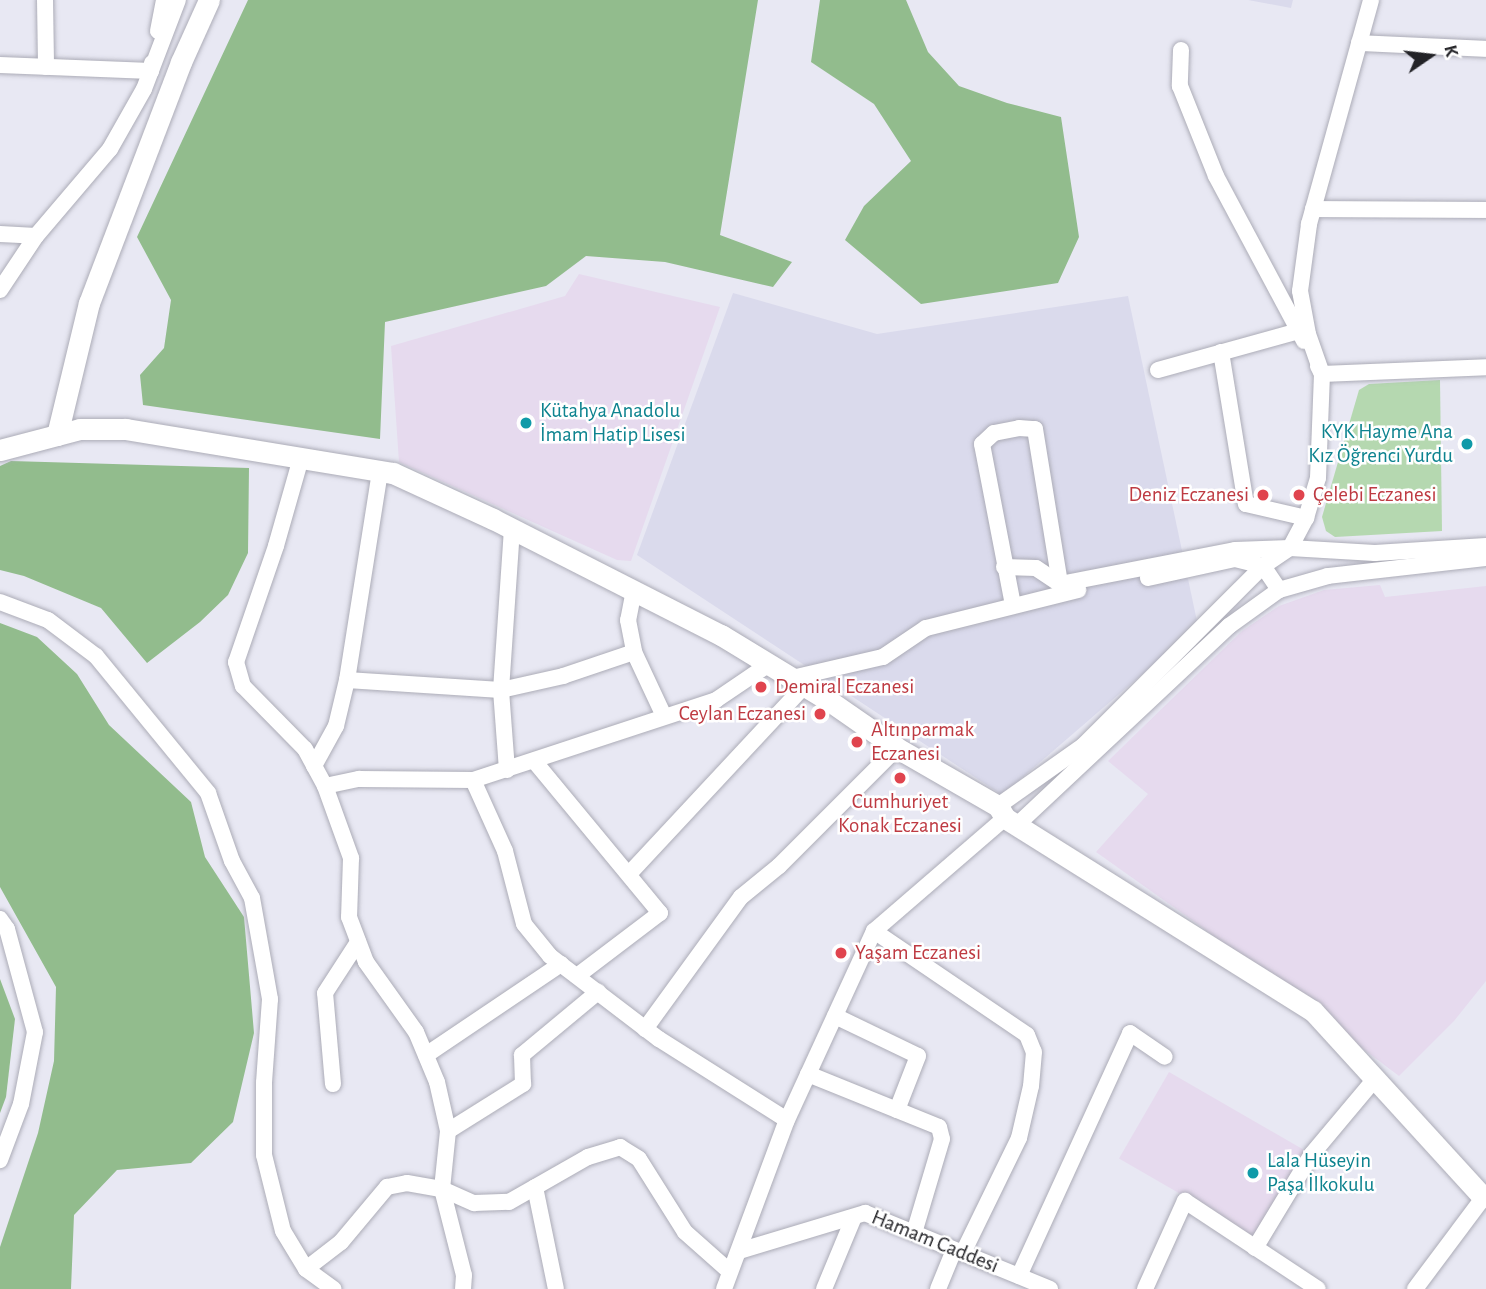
<!DOCTYPE html>
<meta charset="utf-8">
<style>
body{margin:0}
#map{position:relative;width:1486px;height:1289px;overflow:hidden;background:#e8e8f3;font-family:"Alegreya Sans",sans-serif}
div>[style]{position:absolute}
.built>*{inset:0;background:#dadaec}
.education>*{inset:0;background:#e6daee;transform-origin:0 0}
.green>*{inset:0;background:#b5d8b0}
.forest>*{inset:0;background:#92bc8d}
.roads{filter:drop-shadow(0 0 2px #acacb7) drop-shadow(0 0 2px #acacb7)}
.minor>*{height:16px;margin:-8px;padding:0 8px;transform-origin:8px;border-radius:8px;background:#fff}
.tertiary>*{height:21px;margin:-10.5px;padding:0 10.5px;transform-origin:10.5px;border-radius:10.5px;background:#fff}
.dots>*{width:19px;height:19px;translate:-50% -50%;box-sizing:border-box;border:4px solid #fff;border-radius:50%}
span{translate:-50% -50%;white-space:nowrap;text-align:center;line-height:1.15;-webkit-text-stroke:5px #fff;paint-order:stroke}
.culture-label{font-size:21px;color:#0d838f}
.left{translate:0 -50%;text-align:left}
.right{translate:-100% -50%;text-align:right}
.health-label{font-size:21px;color:#be3a42}
.street-label{font-size:21px;color:#232327}
.north{position:absolute;left:1395px;top:21px;width:70px;height:70px;-webkit-text-stroke:5px #fff;paint-order:stroke;rotate:76deg;font-size:19px;font-weight:700;line-height:28px;text-align:center;color:#232327}
.north::after{content:'';display:block;margin:auto;width:24px;height:32px;background:#232327;clip-path:polygon(50% 0,100% 100%,50% 72%,0 100%)}
</style>
<div id="map">
<div class="built">
<div style="clip-path:polygon(1248px 0,1293px 0,1291px 8px)"></div>
<div style="clip-path:polygon(733px 293px,877px 334px,1128px 296px,1198px 626px,1002px 795px,637px 555px)"></div>
</div>
<div class="education">
<div style="clip-path:polygon(579px 274px,720px 307px,631px 561px,617px 560px,399px 462px,391px 346px,565px 296px)"></div>
<div style="clip-path:polygon(1380px 585px,1385px 597px,1486px 586px,1486px 981px,1454px 1021px,1399px 1076px,1196px 923px,1096px 852px,1148px 794px,1108px 761px,1242px 631px,1279px 606px,1324px 590px)"></div>
<div style="left:1169px;top:1072px;width:165px;height:100px;rotate:30deg"></div>
</div>
<div class="green">
<div style="clip-path:polygon(1440px 380px,1442px 531px,1335px 537px,1326px 531px,1322px 517px,1359px 390px,1369px 384px)"></div>
</div>
<div class="forest">
<div style="clip-path:polygon(248px 0,758px 0,720px 235px,792px 262px,773px 287px,665px 262px,586px 256px,546px 286px,385px 322px,380px 439px,143px 405px,140px 375px,164px 348px,171px 300px,137px 237px)"></div>
<div style="clip-path:polygon(820px 0,906px 0,928px 52px,959px 86px,1007px 103px,1061px 117px,1079px 237px,1058px 283px,921px 304px,845px 240px,864px 206px,911px 161px,874px 104px,811px 62px)"></div>
<div style="clip-path:polygon(11px 461px,249px 468px,248px 553px,228px 595px,200px 622px,147px 663px,101px 608px,24px 576px,0 570px,0 466px)"></div>
<div style="clip-path:polygon(0 623px,37px 637px,77px 674px,109px 725px,191px 802px,205px 857px,244px 917px,254px 1033px,233px 1122px,191px 1163px,117px 1170px,74px 1215px,71px 1289px,0 1289px,0 1247px,38px 1133px,54px 1061px,56px 987px,0 887px)"></div>
<div style="clip-path:polygon(0 979px,15px 1019px,6px 1097px,0 1113px)"></div>
</div>
<div class="roads">
<div class="minor">
<div style="left:45px;top:0;width:67px;rotate:89.1deg"></div>
<div style="left:158px;top:31px;width:32px;rotate:-79deg"></div>
<div style="left:1359px;top:43px;width:127px;rotate:2.7deg"></div>
<div style="left:1181px;top:50px;width:36px;rotate:92deg"></div>
<div style="left:1180px;top:86px;width:97px;rotate:68.2deg"></div>
<div style="left:1216px;top:176px;width:187px;rotate:61.9deg"></div>
<div style="left:0;top:65px;width:151px;rotate:2.3deg"></div>
<div style="left:151px;top:71px;width:8px;rotate:-83deg"></div>
<div style="left:1313px;top:209px;width:173px;rotate:0.3deg"></div>
<div style="left:0;top:234px;width:36px;rotate:3deg"></div>
<div style="left:0;top:290px;width:65px;rotate:-56.3deg"></div>
<div style="left:36px;top:236px;width:114px;rotate:-49.6deg"></div>
<div style="left:110px;top:149px;width:69px;rotate:-60.5deg"></div>
<div style="left:144px;top:89px;width:95px;rotate:-69.1deg"></div>
<div style="left:1221px;top:352px;width:154px;rotate:80.7deg"></div>
<div style="left:1246px;top:504px;width:62px;rotate:13.1deg"></div>
<div style="left:1318px;top:366px;width:9px;rotate:63deg"></div>
<div style="left:1322px;top:374px;width:164px;rotate:-2.4deg"></div>
<div style="left:1158px;top:370px;width:146px;rotate:-15.5deg"></div>
<div style="left:301px;top:458px;width:91px;rotate:105.9deg"></div>
<div style="left:276px;top:546px;width:123px;rotate:109deg"></div>
<div style="left:236px;top:662px;width:25px;rotate:74deg"></div>
<div style="left:243px;top:686px;width:88px;rotate:45.5deg"></div>
<div style="left:305px;top:749px;width:42px;rotate:61.6deg"></div>
<div style="left:325px;top:786px;width:77px;rotate:70.1deg"></div>
<div style="left:351px;top:858px;width:59px;rotate:91.9deg"></div>
<div style="left:349px;top:917px;width:48px;rotate:69.3deg"></div>
<div style="left:366px;top:962px;width:86px;rotate:54.5deg"></div>
<div style="left:416px;top:1032px;width:54px;rotate:67.2deg"></div>
<div style="left:437px;top:1082px;width:50px;rotate:77.3deg"></div>
<div style="left:448px;top:1131px;width:58px;rotate:95.9deg"></div>
<div style="left:442px;top:1189px;width:89px;rotate:75.7deg"></div>
<div style="left:464px;top:1275px;width:14px;rotate:94deg"></div>
<div style="left:1004px;top:567px;width:32px;rotate:2deg"></div>
<div style="left:1036px;top:568px;width:29px;rotate:34deg"></div>
<div style="left:1060px;top:584px;width:7px;rotate:82deg"></div>
<div style="left:1148px;top:578px;width:89px;rotate:-12.3deg"></div>
<div style="left:1235px;top:559px;width:29px;rotate:14deg"></div>
<div style="left:1263px;top:566px;width:29px;rotate:56deg"></div>
<div style="left:634px;top:590px;width:31px;rotate:101deg"></div>
<div style="left:628px;top:620px;width:33px;rotate:79deg"></div>
<div style="left:634px;top:652px;width:71px;rotate:64.9deg"></div>
<div style="left:0;top:602px;width:51px;rotate:20.6deg"></div>
<div style="left:48px;top:620px;width:60px;rotate:36.9deg"></div>
<div style="left:96px;top:656px;width:177px;rotate:50.7deg"></div>
<div style="left:208px;top:793px;width:72px;rotate:70.6deg"></div>
<div style="left:232px;top:861px;width:42px;rotate:61.6deg"></div>
<div style="left:252px;top:898px;width:103px;rotate:79.9deg"></div>
<div style="left:270px;top:999px;width:84px;rotate:94.1deg"></div>
<div style="left:264px;top:1083px;width:72px;rotate:90deg"></div>
<div style="left:264px;top:1155px;width:78px;rotate:76deg"></div>
<div style="left:283px;top:1231px;width:44px;rotate:58.8deg"></div>
<div style="left:306px;top:1269px;width:34px;rotate:36deg"></div>
<div style="left:1013px;top:605px;width:164px;rotate:-100.9deg"></div>
<div style="left:982px;top:444px;width:16px;rotate:-43deg"></div>
<div style="left:994px;top:433px;width:25px;rotate:-11deg"></div>
<div style="left:1019px;top:428px;width:16px;rotate:4deg"></div>
<div style="left:1035px;top:429px;width:157px;rotate:80.8deg"></div>
<div style="left:1060px;top:584px;width:178px;rotate:-11deg"></div>
<div style="left:1235px;top:550px;width:55px;rotate:-2.1deg"></div>
<div style="left:1290px;top:548px;width:85px;rotate:3.4deg"></div>
<div style="left:1375px;top:553px;width:111px;rotate:-3.6deg"></div>
<div style="left:792px;top:678px;width:93px;rotate:-13deg"></div>
<div style="left:883px;top:657px;width:52px;rotate:-34deg"></div>
<div style="left:926px;top:628px;width:157px;rotate:-14deg"></div>
<div style="left:347px;top:680px;width:154px;rotate:3.7deg"></div>
<div style="left:501px;top:690px;width:64px;rotate:-12.7deg"></div>
<div style="left:563px;top:676px;width:75px;rotate:-18.7deg"></div>
<div style="left:535px;top:762px;width:196px;rotate:50.4deg"></div>
<div style="left:660px;top:913px;width:104px;rotate:142.8deg"></div>
<div style="left:314px;top:766px;width:46px;rotate:-61.2deg"></div>
<div style="left:336px;top:726px;width:47px;rotate:-76.6deg"></div>
<div style="left:347px;top:680px;width:212px;rotate:-81deg"></div>
<div style="left:507px;top:770px;width:80px;rotate:-94.3deg"></div>
<div style="left:501px;top:690px;width:161px;rotate:-86.1deg"></div>
<div style="left:473px;top:780px;width:78px;rotate:65.7deg"></div>
<div style="left:505px;top:851px;width:75px;rotate:75.4deg"></div>
<div style="left:524px;top:924px;width:41px;rotate:50.9deg"></div>
<div style="left:550px;top:956px;width:137px;rotate:37.3deg"></div>
<div style="left:659px;top:1039px;width:151px;rotate:32.3deg"></div>
<div style="left:325px;top:786px;width:35px;rotate:-12deg"></div>
<div style="left:359px;top:779px;width:114px;rotate:0.5deg"></div>
<div style="left:473px;top:780px;width:256px;rotate:-18.2deg"></div>
<div style="left:716px;top:700px;width:64px;rotate:-34.2deg"></div>
<div style="left:998px;top:806px;width:105px;rotate:-35.3deg"></div>
<div style="left:1084px;top:745px;width:253px;rotate:-45deg"></div>
<div style="left:1263px;top:566px;width:32px;rotate:-34deg"></div>
<div style="left:1290px;top:548px;width:34px;rotate:-62deg"></div>
<div style="left:1306px;top:518px;width:42px;rotate:-73.3deg"></div>
<div style="left:1318px;top:478px;width:104px;rotate:-87.8deg"></div>
<div style="left:1322px;top:374px;width:42px;rotate:-109.3deg"></div>
<div style="left:1308px;top:334px;width:44px;rotate:-100.5deg"></div>
<div style="left:1300px;top:291px;width:68px;rotate:-82.3deg"></div>
<div style="left:1309px;top:224px;width:232px;rotate:-74.5deg"></div>
<div style="left:1017px;top:825px;width:291px;rotate:-43.2deg"></div>
<div style="left:1229px;top:626px;width:62px;rotate:-35.8deg"></div>
<div style="left:1279px;top:590px;width:51px;rotate:-15.9deg"></div>
<div style="left:1328px;top:576px;width:159px;rotate:-6.5deg"></div>
<div style="left:629px;top:874px;width:258px;rotate:-47deg"></div>
<div style="left:0;top:919px;width:12px;rotate:55deg"></div>
<div style="left:7px;top:929px;width:107px;rotate:74.8deg"></div>
<div style="left:35px;top:1032px;width:73px;rotate:101deg"></div>
<div style="left:21px;top:1104px;width:60px;rotate:110.6deg"></div>
<div style="left:874px;top:931px;width:185px;rotate:34.2deg"></div>
<div style="left:1027px;top:1035px;width:18px;rotate:68deg"></div>
<div style="left:1034px;top:1052px;width:34px;rotate:95deg"></div>
<div style="left:1031px;top:1086px;width:53px;rotate:103deg"></div>
<div style="left:1019px;top:1138px;width:128px;rotate:116deg"></div>
<div style="left:835px;top:1016px;width:92px;rotate:25.7deg"></div>
<div style="left:918px;top:1056px;width:58px;rotate:111.3deg"></div>
<div style="left:645px;top:1029px;width:163px;rotate:-54deg"></div>
<div style="left:741px;top:897px;width:49px;rotate:-39.2deg"></div>
<div style="left:779px;top:866px;width:167px;rotate:-45deg"></div>
<div style="left:426px;top:1055px;width:163px;rotate:-34deg"></div>
<div style="left:808px;top:1074px;width:141px;rotate:22deg"></div>
<div style="left:939px;top:1127px;width:12px;rotate:76deg"></div>
<div style="left:942px;top:1139px;width:98px;rotate:106.6deg"></div>
<div style="left:333px;top:1084px;width:91px;rotate:-95deg"></div>
<div style="left:325px;top:993px;width:61px;rotate:-57.1deg"></div>
<div style="left:448px;top:1131px;width:89px;rotate:-32.1deg"></div>
<div style="left:523px;top:1084px;width:29px;rotate:-92deg"></div>
<div style="left:522px;top:1055px;width:99px;rotate:-39.7deg"></div>
<div style="left:535px;top:1187px;width:104px;rotate:78.4deg"></div>
<div style="left:1255px;top:1248px;width:110px;rotate:-58.8deg"></div>
<div style="left:1312px;top:1154px;width:98px;rotate:-50deg"></div>
<div style="left:739px;top:1251px;width:132px;rotate:-16.8deg"></div>
<div style="left:865px;top:1213px;width:200px;rotate:22.3deg"></div>
<div style="left:306px;top:1269px;width:44px;rotate:-37.6deg"></div>
<div style="left:341px;top:1242px;width:72px;rotate:-50.1deg"></div>
<div style="left:387px;top:1187px;width:20px;rotate:-11deg"></div>
<div style="left:407px;top:1183px;width:36px;rotate:10deg"></div>
<div style="left:442px;top:1189px;width:35px;rotate:24deg"></div>
<div style="left:474px;top:1203px;width:35px;rotate:-2deg"></div>
<div style="left:509px;top:1202px;width:91px;rotate:-29.7deg"></div>
<div style="left:588px;top:1157px;width:34px;rotate:-17deg"></div>
<div style="left:620px;top:1147px;width:22px;rotate:32deg"></div>
<div style="left:639px;top:1159px;width:86px;rotate:57.8deg"></div>
<div style="left:685px;top:1232px;width:60px;rotate:41.6deg"></div>
<div style="left:1019px;top:1276px;width:267px;rotate:-65.4deg"></div>
<div style="left:1130px;top:1033px;width:42px;rotate:34.4deg"></div>
<div style="left:724px;top:1289px;width:180px;rotate:-69.6deg"></div>
<div style="left:787px;top:1120px;width:208px;rotate:-65.3deg"></div>
<div style="left:874px;top:931px;width:173px;rotate:-40.8deg"></div>
<div style="left:824px;top:1289px;width:78px;rotate:-67.4deg"></div>
<div style="left:938px;top:1289px;width:42px;rotate:-67.7deg"></div>
<div style="left:1145px;top:1289px;width:97px;rotate:-65.6deg"></div>
<div style="left:1185px;top:1201px;width:159px;rotate:33.5deg"></div>
<div style="left:1415px;top:1289px;width:119px;rotate:-53.2deg"></div>
</div>
<div class="tertiary">
<div style="left:57px;top:435px;width:136px;rotate:-76.4deg"></div>
<div style="left:89px;top:303px;width:258px;rotate:-69.1deg"></div>
<div style="left:181px;top:62px;width:68px;rotate:-65.7deg"></div>
<div style="left:0;top:450px;width:83px;rotate:-14.7deg"></div>
<div style="left:80px;top:429px;width:46px"></div>
<div style="left:126px;top:429px;width:271px;rotate:9.4deg"></div>
<div style="left:393px;top:473px;width:110px;rotate:24.7deg"></div>
<div style="left:493px;top:519px;width:256px;rotate:27deg"></div>
<div style="left:721px;top:635px;width:125px;rotate:31.3deg"></div>
<div style="left:828px;top:700px;width:84px;rotate:34.8deg"></div>
<div style="left:897px;top:748px;width:116px;rotate:29.9deg"></div>
<div style="left:998px;top:806px;width:14px;rotate:60deg"></div>
<div style="left:1005px;top:818px;width:363px;rotate:32.1deg"></div>
<div style="left:1313px;top:1011px;width:252px;rotate:47.6deg"></div>
</div>
</div>
<div class="dots">
<div style="left:526px;top:423px;background:#0f9aa8"></div>
<div style="left:1467px;top:444px;background:#0f9aa8"></div>
<div style="left:1263px;top:495px;background:#e0444e"></div>
<div style="left:1299px;top:495px;background:#e0444e"></div>
<div style="left:761px;top:687px;background:#e0444e"></div>
<div style="left:820px;top:714px;background:#e0444e"></div>
<div style="left:857px;top:742px;background:#e0444e"></div>
<div style="left:900px;top:778px;background:#e0444e"></div>
<div style="left:841px;top:953px;background:#e0444e"></div>
<div style="left:1253px;top:1173px;background:#0f9aa8"></div>
</div>
<div class="culture-label">
<span class="left" style="left:540px;top:423px">Kütahya Anadolu<br>İmam Hatip Lisesi</span>
<span class="right" style="left:1453px;top:444px">KYK Hayme Ana<br>Kız Öğrenci Yurdu</span>
<span class="left" style="left:1267px;top:1173px">Lala Hüseyin<br>Paşa İlkokulu</span>
</div>
<div class="health-label">
<span class="right" style="left:1249px;top:495px">Deniz Eczanesi</span>
<span class="left" style="left:1313px;top:495px">Çelebi Eczanesi</span>
<span class="left" style="left:775px;top:687px">Demiral Eczanesi</span>
<span class="right" style="left:806px;top:714px">Ceylan Eczanesi</span>
<span class="left" style="left:871px;top:742px">Altınparmak<br>Eczanesi</span>
<span style="left:900px;top:814px">Cumhuriyet<br>Konak Eczanesi</span>
<span class="left" style="left:855px;top:953px">Yaşam Eczanesi</span>
</div>
<div class="street-label">
<span style="left:935px;top:1242px;rotate:22deg">Hamam Caddesi</span>
</div>
<div class="north">K</div>
</div>
